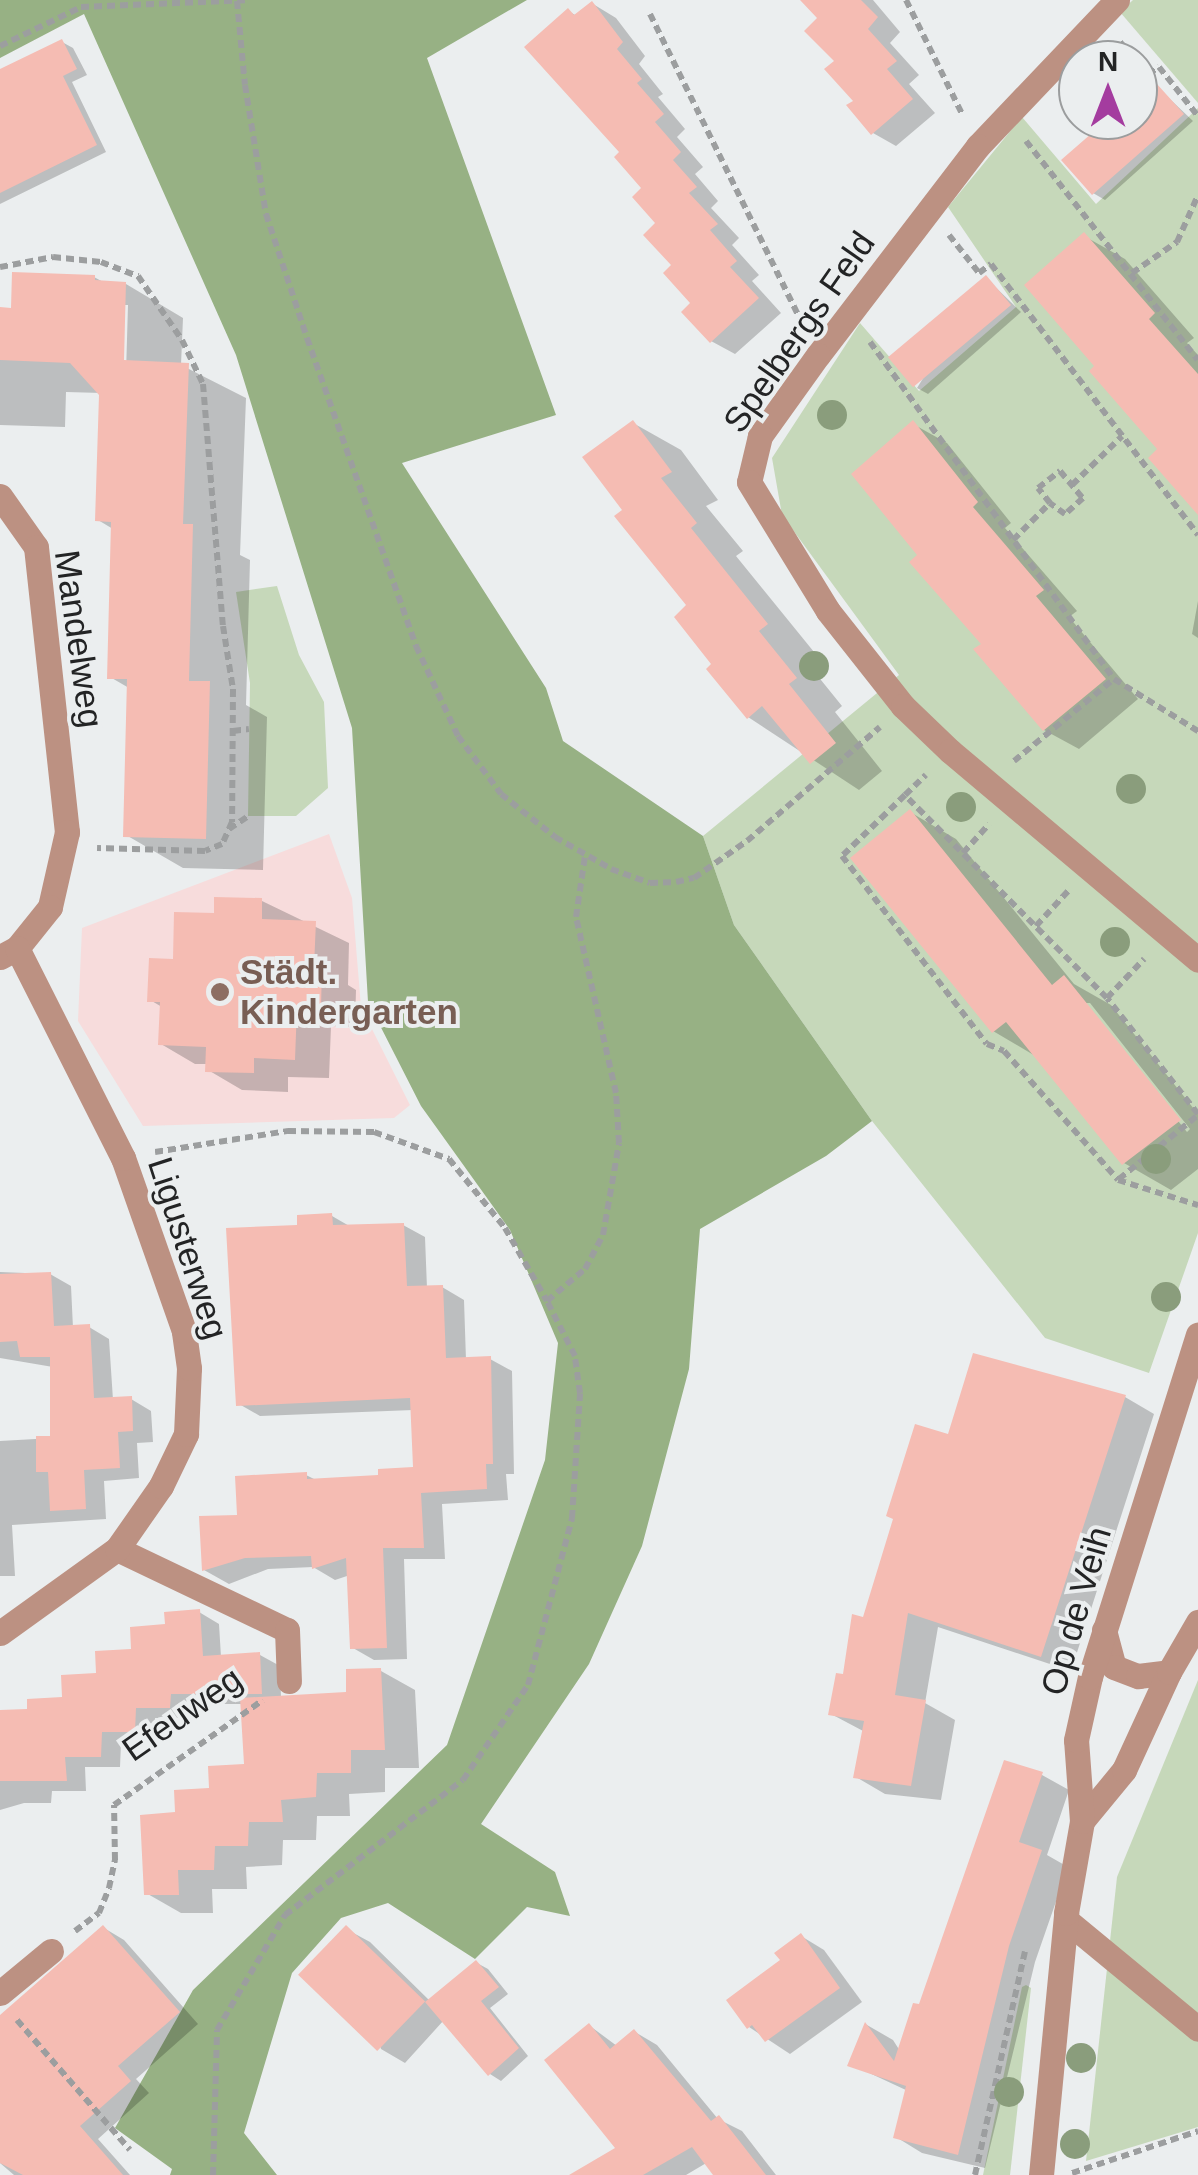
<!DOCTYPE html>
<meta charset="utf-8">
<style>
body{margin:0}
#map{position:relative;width:1198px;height:2175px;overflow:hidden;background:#ebeeef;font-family:Arial,sans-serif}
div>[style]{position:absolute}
.education>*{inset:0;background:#f7dcdc}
.green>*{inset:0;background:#c6d8ba}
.forest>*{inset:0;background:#97b184}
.shadow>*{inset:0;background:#0003}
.building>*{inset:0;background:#f5bcb3;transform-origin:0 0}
.path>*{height:6px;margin-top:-3px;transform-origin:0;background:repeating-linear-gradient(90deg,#9c9e9f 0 8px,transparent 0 13px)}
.minor>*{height:25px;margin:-12.5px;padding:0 12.5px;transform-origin:12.5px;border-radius:12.5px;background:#bc9182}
.trees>*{width:30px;height:30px;margin:-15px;border-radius:50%;background:#8a9d7c}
.dots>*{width:28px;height:28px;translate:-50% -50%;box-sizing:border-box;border:5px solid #ebeeef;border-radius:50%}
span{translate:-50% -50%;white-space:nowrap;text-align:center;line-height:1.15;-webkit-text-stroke:8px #ebeeef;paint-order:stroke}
.street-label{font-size:35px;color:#232425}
.education-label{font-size:35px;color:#785e54;font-weight:700}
.left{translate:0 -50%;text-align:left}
.north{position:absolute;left:1058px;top:40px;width:100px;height:100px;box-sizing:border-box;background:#ebeeef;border:2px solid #9b9d9e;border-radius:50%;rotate:0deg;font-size:28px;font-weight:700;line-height:40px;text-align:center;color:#232425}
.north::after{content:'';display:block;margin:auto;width:35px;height:45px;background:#a43c9f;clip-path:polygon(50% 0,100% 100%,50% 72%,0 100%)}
</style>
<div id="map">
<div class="education">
<div style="clip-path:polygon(329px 834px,352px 898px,361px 1007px,410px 1105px,394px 1118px,143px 1126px,78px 1021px,82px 928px)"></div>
</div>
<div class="green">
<div style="clip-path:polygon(1133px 0,1198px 0,1198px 103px,1120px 12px)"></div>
<div style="clip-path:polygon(1198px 108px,1198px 1233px,1149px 1373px,1045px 1338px,872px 1121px,734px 925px,703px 836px,899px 675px,782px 515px,772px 458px,860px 323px,919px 391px,1016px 307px,948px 207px,1022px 117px,1096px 204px)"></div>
<div style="clip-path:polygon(277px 586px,299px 655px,324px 702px,328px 788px,296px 816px,248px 816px,250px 683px,236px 592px)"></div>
<div style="clip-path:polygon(1198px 1680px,1198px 2127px,1086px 2161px,1117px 1877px)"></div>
<div style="clip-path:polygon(1026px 1985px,1031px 1988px,1010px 2175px,983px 2175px,1022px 1987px)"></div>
</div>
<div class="forest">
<div style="clip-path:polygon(0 0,527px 0,427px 58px,556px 415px,402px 463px,546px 688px,563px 741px,703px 836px,734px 925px,872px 1121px,826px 1156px,700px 1229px,689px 1369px,642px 1546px,589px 1664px,481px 1824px,555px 1872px,570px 1916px,527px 1907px,475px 1959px,388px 1903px,341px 1918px,292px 1973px,244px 2133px,277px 2175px,170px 2175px,172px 2169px,115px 2128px,193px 1990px,447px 1745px,545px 1460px,558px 1343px,510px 1230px,421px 1106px,368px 1002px,352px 728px,236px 355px,84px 14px,0 58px)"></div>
</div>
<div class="shadow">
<div style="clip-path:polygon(803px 0,873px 0,900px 32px,890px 43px,919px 75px,909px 84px,935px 113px,896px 146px,873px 133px,820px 18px)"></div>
<div style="clip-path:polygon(593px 4px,616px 18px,645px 56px,639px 64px,663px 94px,658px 97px,685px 129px,677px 137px,703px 167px,695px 174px,718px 201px,711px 208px,739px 238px,732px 245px,759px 275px,752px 281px,781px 313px,735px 354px,711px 341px,644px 188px,622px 152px,568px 11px,577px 16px)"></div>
<div style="clip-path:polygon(62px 42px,73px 48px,87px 75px,72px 82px,106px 152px,0 204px,0 72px)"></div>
<div style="clip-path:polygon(1153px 83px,1193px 121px,1105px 200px,1093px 193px,1111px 120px,1138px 120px,1138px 96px)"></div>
<div style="clip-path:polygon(1084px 236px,1125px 259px,1194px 338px,1187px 343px,1198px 355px,1198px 511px,1160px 449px,1098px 366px)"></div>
<div style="clip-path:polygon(evenodd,94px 277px,105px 283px,126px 284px,183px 318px,181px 365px,246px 398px,240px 555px,250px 560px,246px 705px,267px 717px,263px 870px,183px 868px,126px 835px,129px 688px,110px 677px,113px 529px,98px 520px,102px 393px,66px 392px,65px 427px,0 425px,0 310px,13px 310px,94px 277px,123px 305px,128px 305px,126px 373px,121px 373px,123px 305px)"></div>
<div style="clip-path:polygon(986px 278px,1021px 312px,928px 394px,917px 388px)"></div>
<div style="clip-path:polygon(633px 423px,681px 450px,718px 500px,706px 506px,743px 551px,736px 556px,814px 652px,804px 659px,842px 706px,835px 712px,882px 771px,859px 790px,748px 717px,715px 664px,690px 606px,625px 510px)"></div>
<div style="clip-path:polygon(913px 424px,947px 443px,1011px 523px,1005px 528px,1077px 611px,1069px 617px,1138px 699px,1079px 749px,1044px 730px,984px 645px)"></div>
<div style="clip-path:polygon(1198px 601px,1198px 638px,1192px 634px)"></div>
<div style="clip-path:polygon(evenodd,910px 812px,956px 839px,1074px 984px,1111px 1005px,1198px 1114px,1198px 1169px,1171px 1190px,1124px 1163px,1037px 1057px,993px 1031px,910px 812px,1083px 1003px,1090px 1003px,1190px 1129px,1187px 1132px,1083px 1003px)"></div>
<div style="clip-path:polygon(262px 901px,349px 943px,348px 985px,356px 990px,355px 1027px,331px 1026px,329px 1078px,288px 1077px,288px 1092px,242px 1090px,208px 1070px,208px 1064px,195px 1064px,161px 1044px,162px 1007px,150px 1000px,175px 961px,216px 916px)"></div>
<div style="clip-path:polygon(332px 1216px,351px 1227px,403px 1225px,425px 1237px,427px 1288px,442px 1287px,464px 1300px,466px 1360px,490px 1359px,512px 1371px,514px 1474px,506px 1474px,508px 1500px,442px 1504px,445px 1559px,404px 1559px,407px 1659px,374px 1660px,353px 1648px,350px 1575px,335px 1580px,313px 1567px,268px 1569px,229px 1584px,204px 1570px,240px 1517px,306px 1475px,318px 1481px,381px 1477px,416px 1469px,413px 1410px,260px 1416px,239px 1404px,300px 1227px)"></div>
<div style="clip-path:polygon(0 1272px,50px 1274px,71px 1286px,73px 1328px,89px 1327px,109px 1339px,113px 1400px,131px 1399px,151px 1411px,153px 1442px,137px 1443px,139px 1478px,104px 1481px,106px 1519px,12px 1525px,15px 1576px,0 1576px,0 1441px,53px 1438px,53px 1367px,0 1358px)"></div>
<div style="clip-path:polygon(1125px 1397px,1154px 1414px,1071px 1671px,938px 1627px,925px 1703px,955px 1720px,941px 1800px,885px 1794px,856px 1777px,865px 1732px,831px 1714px,864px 1619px,949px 1437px)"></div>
<div style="clip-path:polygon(199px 1612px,219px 1624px,221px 1657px,260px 1655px,280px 1666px,281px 1698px,349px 1694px,381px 1671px,415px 1690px,419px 1768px,385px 1768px,385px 1792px,349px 1794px,350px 1816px,317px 1816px,316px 1840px,283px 1840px,282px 1865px,246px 1867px,247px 1889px,212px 1889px,213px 1913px,181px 1913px,146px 1893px,178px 1815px,247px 1766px,243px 1704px,190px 1704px,189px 1718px,155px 1718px,155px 1743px,121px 1743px,120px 1767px,85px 1767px,86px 1791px,52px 1791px,51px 1803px,24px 1803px,0 1810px,0 1713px,30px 1711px,65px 1700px,168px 1627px)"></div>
<div style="clip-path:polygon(1005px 1763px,1042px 1775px,1069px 1790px,1047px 1855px,1068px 1867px,1035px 1962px,985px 2168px,922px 2153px,896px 2137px,908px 2091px,850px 2064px,867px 2025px,893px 2040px,900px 2051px,921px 2007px)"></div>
<div style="clip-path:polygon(104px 1928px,124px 1940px,198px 2024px,136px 2079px,149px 2093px,98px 2139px,130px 2175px,14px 2175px,0 2163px,0 2018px)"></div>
<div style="clip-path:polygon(346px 1929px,370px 1942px,430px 2001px,477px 1963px,488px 1969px,508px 1994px,490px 2008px,528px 2056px,501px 2081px,490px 2074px,444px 2020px,405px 2063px,381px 2049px)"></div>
<div style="clip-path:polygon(801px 1936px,824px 1950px,862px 2002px,790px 2054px,749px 2027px)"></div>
<div style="clip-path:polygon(590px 2026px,617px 2046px,635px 2032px,657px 2045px,718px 2119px,742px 2131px,776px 2175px,720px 2175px,708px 2162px,686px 2175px,613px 2175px,618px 2149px)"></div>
</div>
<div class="building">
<div style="clip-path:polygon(800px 0,861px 0,878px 17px,868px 29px,897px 61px,887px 69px,913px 99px,871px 135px,846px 105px,853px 101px,824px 69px,834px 61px,804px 31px,817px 18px)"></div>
<div style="clip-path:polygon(592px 1px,623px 42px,617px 49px,642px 79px,637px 83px,664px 114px,655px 122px,681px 152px,673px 160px,697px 187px,689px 193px,718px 224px,710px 230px,737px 261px,730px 267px,759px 298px,710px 343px,681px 312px,690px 303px,663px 273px,671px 265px,643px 235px,655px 223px,632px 197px,641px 188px,614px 157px,619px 152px,524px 47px,568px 8px,574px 15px)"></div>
<div style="clip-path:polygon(62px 39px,77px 69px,63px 76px,97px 145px,0 193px,0 69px)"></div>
<div style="clip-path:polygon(1138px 63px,1184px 114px,1092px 195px,1061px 160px,1107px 120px,1138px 120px)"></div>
<div style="clip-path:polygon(1084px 232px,1155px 313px,1149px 319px,1198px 374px,1198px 515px,1148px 458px,1157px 449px,1089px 371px,1094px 366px,1024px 285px)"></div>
<div style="clip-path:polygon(12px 272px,95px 275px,95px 280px,126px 282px,124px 360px,189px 363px,183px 524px,193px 524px,189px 681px,210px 681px,206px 839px,123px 837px,127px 679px,107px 679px,111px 522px,95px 521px,99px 395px,70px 363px,0 360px,0 307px,11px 308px)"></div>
<div style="left:986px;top:275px;width:39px;height:128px;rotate:50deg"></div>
<div style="clip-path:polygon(633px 420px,672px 472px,661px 478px,697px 523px,691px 528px,768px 624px,759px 631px,797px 678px,789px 684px,836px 743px,810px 764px,762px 706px,747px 719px,706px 669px,711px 664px,674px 617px,686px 605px,614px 516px,622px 510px,582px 457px)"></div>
<div style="clip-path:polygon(913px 420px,978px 502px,973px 507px,1044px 590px,1036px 596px,1106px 679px,1043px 731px,973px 649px,981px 644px,909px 562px,917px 555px,851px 474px)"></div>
<div style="clip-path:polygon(910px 809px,1052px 985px,1064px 975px,1181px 1120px,1122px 1165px,1006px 1022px,992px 1033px,850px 858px)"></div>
<div style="clip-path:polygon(214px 897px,262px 898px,262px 919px,316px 921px,314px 967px,322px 967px,321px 1008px,297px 1007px,295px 1060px,254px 1058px,254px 1073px,205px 1072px,206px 1047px,158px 1045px,160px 1002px,147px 1002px,149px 958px,173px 959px,174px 912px,214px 913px)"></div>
<div style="clip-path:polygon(332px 1213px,333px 1225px,404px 1223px,407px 1286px,443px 1285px,446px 1358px,491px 1356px,493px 1464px,486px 1464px,487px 1489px,421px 1493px,424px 1548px,383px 1548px,387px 1648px,350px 1649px,346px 1558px,312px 1569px,311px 1556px,245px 1558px,202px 1571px,199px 1516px,237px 1515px,235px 1476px,307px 1472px,307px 1479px,378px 1475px,378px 1469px,413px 1467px,410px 1398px,236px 1406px,226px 1228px,297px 1225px,297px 1215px)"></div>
<div style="clip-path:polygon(51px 1272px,54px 1326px,90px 1324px,94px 1398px,132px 1396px,133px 1431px,118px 1432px,120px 1468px,84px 1470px,86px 1509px,50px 1511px,48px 1472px,36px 1472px,36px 1436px,50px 1436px,50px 1357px,20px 1357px,17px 1341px,0 1342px,0 1274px)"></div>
<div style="clip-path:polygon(973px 1353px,1126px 1395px,1041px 1657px,908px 1613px,895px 1695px,926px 1700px,911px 1786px,853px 1778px,864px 1721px,828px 1715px,836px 1673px,843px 1674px,852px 1614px,863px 1617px,893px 1519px,886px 1516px,915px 1424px,948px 1434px)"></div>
<div style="clip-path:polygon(200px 1609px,203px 1656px,260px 1652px,262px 1694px,171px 1694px,170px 1708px,136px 1708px,135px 1732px,102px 1732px,101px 1757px,65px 1757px,67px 1781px,0 1781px,0 1710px,27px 1709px,27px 1699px,62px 1697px,61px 1675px,96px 1673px,95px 1651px,131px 1649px,130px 1627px,165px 1624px,164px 1612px)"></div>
<div style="clip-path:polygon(381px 1668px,385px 1750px,351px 1750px,351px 1773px,317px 1773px,316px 1797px,281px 1800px,283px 1822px,249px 1822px,248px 1846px,215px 1846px,214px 1870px,178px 1870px,179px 1895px,144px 1895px,140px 1815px,175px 1812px,174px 1790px,209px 1788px,208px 1766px,244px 1764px,240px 1698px,346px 1692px,346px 1669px)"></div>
<div style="clip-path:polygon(1004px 1760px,1043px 1772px,1019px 1842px,1042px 1850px,1009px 1946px,958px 2155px,893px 2138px,906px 2086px,847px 2066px,865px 2022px,894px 2061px,913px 2003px,919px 2004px)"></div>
<div style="clip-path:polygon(103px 1925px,180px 2012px,118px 2066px,131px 2081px,80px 2126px,123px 2175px,23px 2175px,0 2163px,0 2015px)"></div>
<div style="left:346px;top:1925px;width:110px;height:69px;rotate:44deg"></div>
<div style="clip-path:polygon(801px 1933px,840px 1988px,765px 2042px,752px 2025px,747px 2029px,726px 2000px,780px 1960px,774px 1953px)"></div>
<div style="clip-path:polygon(476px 1960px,499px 1987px,481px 2001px,519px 2048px,488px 2076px,425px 2002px)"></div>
<div style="clip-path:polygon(589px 2023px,610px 2049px,634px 2029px,711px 2121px,719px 2115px,766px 2175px,713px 2175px,692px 2147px,643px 2175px,569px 2175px,615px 2148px,544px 2060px)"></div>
</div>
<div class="path">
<div style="left:906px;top:0;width:129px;rotate:63.8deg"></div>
<div style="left:237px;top:1px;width:84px;rotate:84.6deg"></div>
<div style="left:245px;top:85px;width:131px;rotate:80.8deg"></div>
<div style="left:266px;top:214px;width:131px;rotate:71.7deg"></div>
<div style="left:307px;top:338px;width:327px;rotate:70.5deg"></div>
<div style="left:416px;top:646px;width:99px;rotate:65deg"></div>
<div style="left:458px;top:736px;width:72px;rotate:53.4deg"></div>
<div style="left:501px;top:794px;width:69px;rotate:38.5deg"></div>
<div style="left:555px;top:837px;width:64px;rotate:29.7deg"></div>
<div style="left:611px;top:869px;width:41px;rotate:19.7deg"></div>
<div style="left:650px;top:883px;width:26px;rotate:-2deg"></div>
<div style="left:676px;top:882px;width:18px;rotate:-13deg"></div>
<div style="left:694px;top:878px;width:65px;rotate:-34.9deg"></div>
<div style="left:747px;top:841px;width:175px;rotate:-40.6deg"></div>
<div style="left:650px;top:14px;width:344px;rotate:63.8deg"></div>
<div style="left:1120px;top:42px;width:23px;rotate:50deg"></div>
<div style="left:0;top:46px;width:90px;rotate:-25.7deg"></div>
<div style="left:81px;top:7px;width:164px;rotate:-2.4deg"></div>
<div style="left:1138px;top:63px;width:15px;rotate:48deg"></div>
<div style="left:1148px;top:74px;width:13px;rotate:-32deg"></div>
<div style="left:1159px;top:67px;width:63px;rotate:51.5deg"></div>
<div style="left:1026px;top:141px;width:278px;rotate:51.9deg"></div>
<div style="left:949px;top:235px;width:48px;rotate:51.7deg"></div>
<div style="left:979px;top:273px;width:15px;rotate:-37deg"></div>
<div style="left:991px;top:264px;width:341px;rotate:52.6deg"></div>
<div style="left:0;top:267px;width:54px;rotate:-10.7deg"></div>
<div style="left:53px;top:257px;width:48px;rotate:5.9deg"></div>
<div style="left:101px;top:262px;width:40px;rotate:21deg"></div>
<div style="left:138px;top:276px;width:78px;rotate:55.5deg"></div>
<div style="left:182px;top:340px;width:49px;rotate:64.5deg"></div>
<div style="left:203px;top:384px;width:243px;rotate:85.3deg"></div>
<div style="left:223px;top:626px;width:64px;rotate:81deg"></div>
<div style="left:233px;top:689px;width:133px;rotate:90.4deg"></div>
<div style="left:232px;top:822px;width:24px;rotate:114deg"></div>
<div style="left:222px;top:844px;width:18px;rotate:158deg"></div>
<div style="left:205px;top:851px;width:108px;rotate:-178.4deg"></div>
<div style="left:1132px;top:273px;width:55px;rotate:-34.6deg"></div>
<div style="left:1177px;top:242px;width:51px;rotate:-65.9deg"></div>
<div style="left:870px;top:342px;width:416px;rotate:54.1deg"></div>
<div style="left:1114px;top:679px;width:99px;rotate:31.8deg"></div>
<div style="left:1072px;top:485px;width:70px;rotate:-44.4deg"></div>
<div style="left:1013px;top:540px;width:52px;rotate:-45deg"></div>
<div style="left:1050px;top:503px;width:19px;rotate:-129deg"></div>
<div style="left:1038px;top:488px;width:28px;rotate:-38deg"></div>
<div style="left:1060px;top:471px;width:35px;rotate:50deg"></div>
<div style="left:1083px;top:498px;width:24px;rotate:138deg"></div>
<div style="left:1065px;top:514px;width:19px;rotate:-144deg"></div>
<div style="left:233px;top:731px;width:16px;rotate:-7deg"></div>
<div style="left:1014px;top:761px;width:129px;rotate:-39.4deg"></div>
<div style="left:905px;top:795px;width:29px;rotate:-44deg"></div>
<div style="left:229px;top:829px;width:23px;rotate:-34deg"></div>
<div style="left:963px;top:853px;width:39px;rotate:-48deg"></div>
<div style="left:1036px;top:926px;width:49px;rotate:-47.5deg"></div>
<div style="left:1107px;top:998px;width:54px;rotate:-46.5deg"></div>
<div style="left:1198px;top:1114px;width:147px;rotate:-128.1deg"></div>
<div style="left:1107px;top:998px;width:286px;rotate:-134.9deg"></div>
<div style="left:905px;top:795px;width:88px;rotate:135.9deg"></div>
<div style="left:842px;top:856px;width:237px;rotate:52.4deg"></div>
<div style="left:987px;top:1044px;width:18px;rotate:22deg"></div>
<div style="left:1004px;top:1051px;width:172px;rotate:48.5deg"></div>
<div style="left:1118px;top:1180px;width:84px;rotate:17.4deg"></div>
<div style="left:155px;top:1152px;width:135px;rotate:-9deg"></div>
<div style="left:288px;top:1131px;width:86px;rotate:0.7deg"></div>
<div style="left:374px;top:1132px;width:80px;rotate:19.8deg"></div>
<div style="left:449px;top:1159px;width:89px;rotate:50.9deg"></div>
<div style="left:505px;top:1228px;width:84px;rotate:60.1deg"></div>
<div style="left:547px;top:1301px;width:50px;rotate:-40.1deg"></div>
<div style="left:585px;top:1269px;width:38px;rotate:-62deg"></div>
<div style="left:603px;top:1235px;width:93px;rotate:-80.1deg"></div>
<div style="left:619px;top:1143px;width:50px;rotate:-93.4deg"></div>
<div style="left:616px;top:1093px;width:180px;rotate:-102.8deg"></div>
<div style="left:576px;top:917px;width:62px;rotate:-81.6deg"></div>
<div style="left:1119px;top:1179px;width:102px;rotate:-39deg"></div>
<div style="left:75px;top:1931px;width:30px;rotate:-37deg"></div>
<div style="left:99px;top:1913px;width:27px;rotate:-68deg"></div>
<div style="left:109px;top:1888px;width:29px;rotate:-78deg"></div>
<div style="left:115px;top:1860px;width:55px;rotate:-91deg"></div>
<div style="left:114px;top:1805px;width:182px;rotate:-35.2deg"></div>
<div style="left:17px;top:2020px;width:172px;rotate:49deg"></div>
<div style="left:1072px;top:2173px;width:133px;rotate:-18.4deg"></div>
<div style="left:213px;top:2175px;width:145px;rotate:-88.4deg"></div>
<div style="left:217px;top:2030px;width:134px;rotate:-59.4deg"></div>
<div style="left:285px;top:1915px;width:223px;rotate:-37.2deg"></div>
<div style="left:463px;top:1780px;width:115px;rotate:-55.6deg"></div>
<div style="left:528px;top:1685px;width:173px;rotate:-75.2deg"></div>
<div style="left:572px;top:1518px;width:125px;rotate:-86.3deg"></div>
<div style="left:580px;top:1393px;width:37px;rotate:-98deg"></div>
<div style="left:575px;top:1356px;width:62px;rotate:-117deg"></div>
<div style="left:975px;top:2175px;width:229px;rotate:-77.4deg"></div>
</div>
<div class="minor">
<div style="left:1117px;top:0;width:202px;rotate:133.6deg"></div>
<div style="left:978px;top:146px;width:263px;rotate:127.4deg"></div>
<div style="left:818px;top:355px;width:100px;rotate:125.6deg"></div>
<div style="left:760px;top:436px;width:47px;rotate:103.4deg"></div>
<div style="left:749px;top:482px;width:151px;rotate:58.5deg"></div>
<div style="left:828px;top:611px;width:121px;rotate:51.7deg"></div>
<div style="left:903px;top:706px;width:65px;rotate:43.8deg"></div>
<div style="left:950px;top:751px;width:324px;rotate:40.1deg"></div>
<div style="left:0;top:496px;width:62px;rotate:54.8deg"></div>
<div style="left:36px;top:547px;width:287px;rotate:83.8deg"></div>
<div style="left:67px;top:832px;width:77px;rotate:102.8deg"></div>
<div style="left:50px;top:907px;width:53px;rotate:128.8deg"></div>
<div style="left:17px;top:948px;width:19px;rotate:152deg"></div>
<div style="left:117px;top:1549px;width:188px;rotate:25.5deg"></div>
<div style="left:287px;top:1630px;width:51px;rotate:87.8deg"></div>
<div style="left:1104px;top:1630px;width:38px;rotate:75deg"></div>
<div style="left:1114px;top:1667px;width:26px;rotate:21deg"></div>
<div style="left:1138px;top:1676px;width:31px;rotate:-7deg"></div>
<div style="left:0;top:1633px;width:144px;rotate:-35.7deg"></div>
<div style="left:117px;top:1549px;width:77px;rotate:-55.1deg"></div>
<div style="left:161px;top:1486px;width:58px;rotate:-64.3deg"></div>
<div style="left:186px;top:1434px;width:66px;rotate:-87.4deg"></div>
<div style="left:189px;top:1368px;width:37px;rotate:-98deg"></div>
<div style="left:184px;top:1331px;width:183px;rotate:-109.4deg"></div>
<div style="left:123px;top:1158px;width:235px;rotate:-116.8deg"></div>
<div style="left:1082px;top:1821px;width:66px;rotate:-50.5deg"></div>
<div style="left:1124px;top:1770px;width:108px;rotate:-65.3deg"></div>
<div style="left:1169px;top:1672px;width:58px;rotate:-59.9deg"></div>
<div style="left:1066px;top:1920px;width:171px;rotate:39.5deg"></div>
<div style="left:0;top:1993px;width:66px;rotate:-39.5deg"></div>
<div style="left:1041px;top:2175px;width:263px;rotate:-84.5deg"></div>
<div style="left:1066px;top:1913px;width:93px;rotate:-80.1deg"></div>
<div style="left:1082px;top:1821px;width:81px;rotate:-94.2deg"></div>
<div style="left:1076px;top:1740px;width:65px;rotate:-77.5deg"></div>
<div style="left:1090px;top:1677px;width:359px;rotate:-72.5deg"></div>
</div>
<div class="trees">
<div style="left:832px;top:415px"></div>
<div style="left:814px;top:666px"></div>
<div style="left:1131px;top:789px"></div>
<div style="left:961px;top:807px"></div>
<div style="left:1115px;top:942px"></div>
<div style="left:1156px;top:1159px"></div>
<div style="left:1166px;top:1297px"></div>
<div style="left:1081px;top:2058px"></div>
<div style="left:1009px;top:2092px"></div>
<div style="left:1075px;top:2144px"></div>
</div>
<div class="dots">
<div style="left:220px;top:992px;background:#8d6e63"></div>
</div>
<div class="street-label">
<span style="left:799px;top:332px;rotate:-55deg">Spelbergs Feld</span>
<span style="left:79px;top:639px;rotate:82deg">Mandelweg</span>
<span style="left:188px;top:1248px;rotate:72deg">Ligusterweg</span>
<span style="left:1076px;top:1611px;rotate:-74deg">Op de Veih</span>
<span style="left:182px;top:1714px;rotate:-35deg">Efeuweg</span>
</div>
<div class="education-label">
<span class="left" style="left:240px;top:992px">Städt.<br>Kindergarten</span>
</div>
<div class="north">N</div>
</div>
